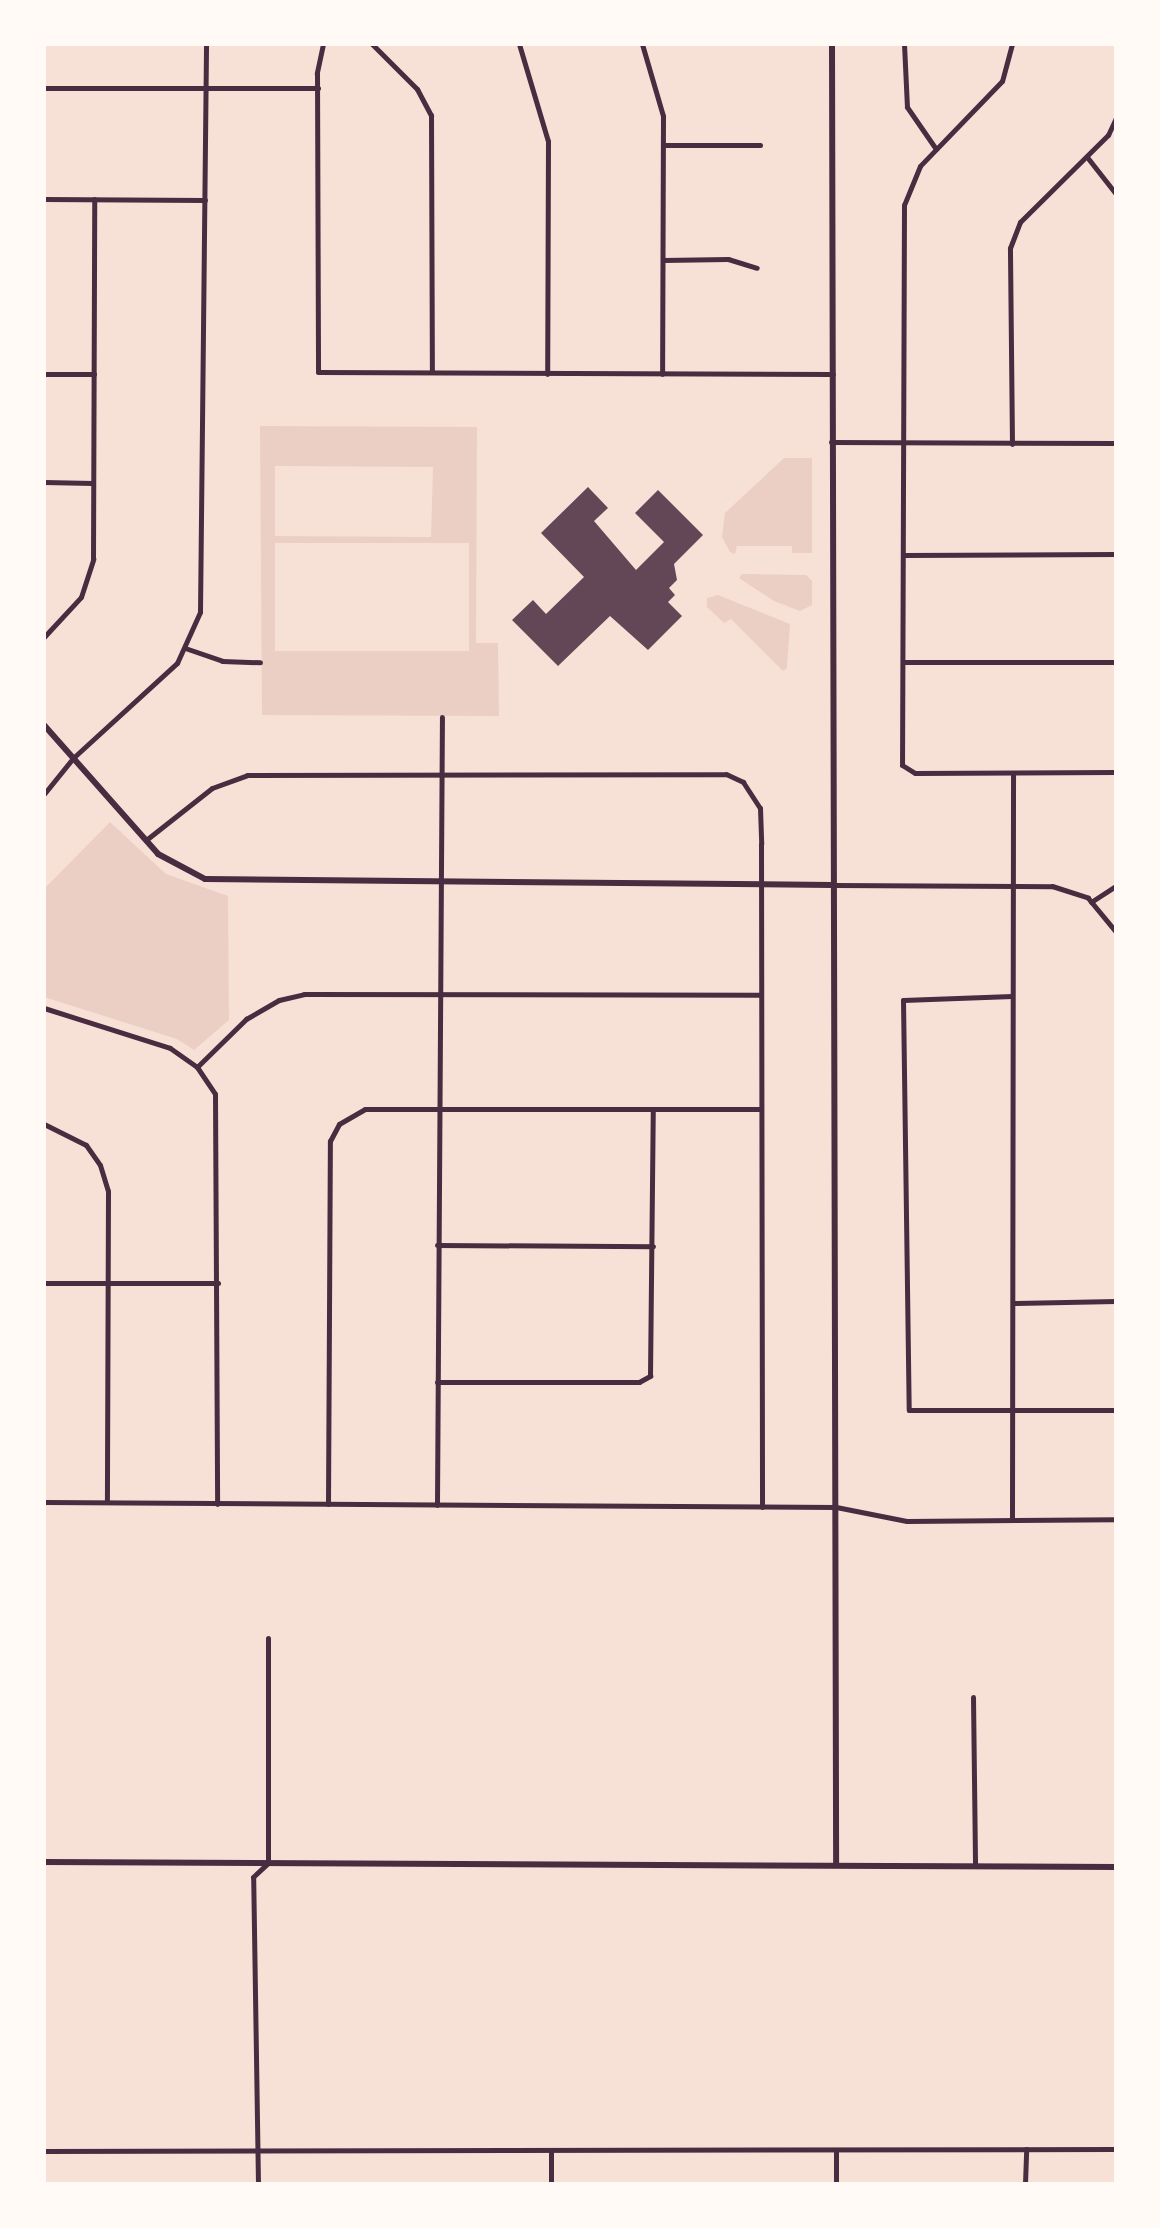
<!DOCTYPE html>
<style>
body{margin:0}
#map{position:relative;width:1160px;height:2228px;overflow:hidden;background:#f7e1d7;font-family:"Varela Round",sans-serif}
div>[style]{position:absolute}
.green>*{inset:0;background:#ebcfc5}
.building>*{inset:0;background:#644757}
.minor>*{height:5px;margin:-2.5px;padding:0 2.5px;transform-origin:2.5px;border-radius:2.5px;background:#4a2c40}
.tertiary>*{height:6px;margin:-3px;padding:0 3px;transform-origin:3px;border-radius:3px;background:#4a2c40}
span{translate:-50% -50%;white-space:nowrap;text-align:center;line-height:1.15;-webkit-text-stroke:7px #fffaf5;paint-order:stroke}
.frame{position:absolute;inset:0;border:46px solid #fffaf5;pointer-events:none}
</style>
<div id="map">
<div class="green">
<div style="clip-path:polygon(evenodd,260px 426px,477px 427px,476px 643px,498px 643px,499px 716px,262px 715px,260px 426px,275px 466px,433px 467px,431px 537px,275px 536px,275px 466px,260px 426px,275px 543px,469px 543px,469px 651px,275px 651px,275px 543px)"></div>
<div style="clip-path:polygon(784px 458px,812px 458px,812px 553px,792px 553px,792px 546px,737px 546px,735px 554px,730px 552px,722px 537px,725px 513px)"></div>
<div style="clip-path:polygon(742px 574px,806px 575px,812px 581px,812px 605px,800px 611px,774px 601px,739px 578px)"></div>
<div style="clip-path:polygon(718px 595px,790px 624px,787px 668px,783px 671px,731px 619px,724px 623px,707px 607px,707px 598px)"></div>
<div style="clip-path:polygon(110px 822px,166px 874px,228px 896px,229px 1020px,194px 1050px,177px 1039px,44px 997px,44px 889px)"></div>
</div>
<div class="building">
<div style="clip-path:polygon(588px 487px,608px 508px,594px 521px,636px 570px,664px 542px,635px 513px,658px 490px,703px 535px,674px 564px,677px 580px,669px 588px,675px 595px,668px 602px,682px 616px,648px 650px,610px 616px,558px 666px,512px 620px,533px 600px,546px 614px,584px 577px,541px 533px)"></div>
</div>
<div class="minor">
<div style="left:323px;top:44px;width:30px;rotate:102deg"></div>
<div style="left:317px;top:73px;width:299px;rotate:89.8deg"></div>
<div style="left:318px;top:372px;width:515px;rotate:0.22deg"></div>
<div style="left:372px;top:44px;width:64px;rotate:45deg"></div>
<div style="left:417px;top:89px;width:30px;rotate:62deg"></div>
<div style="left:431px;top:115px;width:257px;rotate:89.8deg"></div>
<div style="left:519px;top:44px;width:101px;rotate:73.4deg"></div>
<div style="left:548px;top:141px;width:233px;rotate:90.2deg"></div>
<div style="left:642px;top:44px;width:75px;rotate:73.7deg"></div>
<div style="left:663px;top:116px;width:258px;rotate:90.2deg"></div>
<div style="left:904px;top:44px;width:63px;rotate:87.3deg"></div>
<div style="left:907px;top:107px;width:51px;rotate:55.4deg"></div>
<div style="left:1012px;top:44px;width:38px;rotate:105deg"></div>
<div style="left:1002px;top:81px;width:118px;rotate:134deg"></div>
<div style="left:920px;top:166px;width:42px;rotate:112.3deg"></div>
<div style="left:904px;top:205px;width:560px;rotate:90.2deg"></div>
<div style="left:902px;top:765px;width:15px;rotate:32deg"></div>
<div style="left:915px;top:773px;width:201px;rotate:-0.3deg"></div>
<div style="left:44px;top:88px;width:274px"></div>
<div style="left:663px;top:145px;width:97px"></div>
<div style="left:1087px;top:157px;width:47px;rotate:51.9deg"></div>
<div style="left:44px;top:199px;width:161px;rotate:0.4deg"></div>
<div style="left:663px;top:260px;width:65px;rotate:-0.9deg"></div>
<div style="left:728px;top:259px;width:30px;rotate:17deg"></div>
<div style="left:44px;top:374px;width:50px"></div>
<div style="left:831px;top:442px;width:285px;rotate:0.2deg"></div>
<div style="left:1012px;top:444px;width:196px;rotate:-90.6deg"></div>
<div style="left:1010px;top:248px;width:28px;rotate:-69deg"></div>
<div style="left:1020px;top:222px;width:124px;rotate:-44.7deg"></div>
<div style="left:1108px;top:135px;width:19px;rotate:-65deg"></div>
<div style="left:44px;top:482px;width:49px;rotate:1.2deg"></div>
<div style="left:904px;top:555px;width:212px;rotate:-0.3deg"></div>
<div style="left:44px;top:637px;width:54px;rotate:-47.2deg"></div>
<div style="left:81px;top:597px;width:40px;rotate:-72deg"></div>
<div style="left:93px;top:559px;width:360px;rotate:-89.8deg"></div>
<div style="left:185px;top:648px;width:39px;rotate:19deg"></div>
<div style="left:222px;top:661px;width:38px;rotate:2deg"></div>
<div style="left:904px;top:662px;width:212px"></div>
<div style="left:44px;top:794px;width:46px;rotate:-51.1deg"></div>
<div style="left:73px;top:758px;width:141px;rotate:-42.4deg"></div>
<div style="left:177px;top:663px;width:56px;rotate:-65.7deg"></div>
<div style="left:200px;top:612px;width:568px;rotate:-89.39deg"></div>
<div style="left:146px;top:840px;width:84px;rotate:-38.2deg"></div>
<div style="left:212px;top:788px;width:37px;rotate:-20deg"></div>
<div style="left:247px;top:775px;width:479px;rotate:-0.1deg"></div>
<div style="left:726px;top:774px;width:19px;rotate:25deg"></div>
<div style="left:743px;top:782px;width:31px;rotate:57deg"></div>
<div style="left:760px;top:808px;width:36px;rotate:88deg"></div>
<div style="left:761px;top:844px;width:663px;rotate:89.91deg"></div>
<div style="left:833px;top:885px;width:219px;rotate:0.3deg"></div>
<div style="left:1052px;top:886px;width:38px;rotate:18deg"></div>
<div style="left:1088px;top:898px;width:44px;rotate:50.5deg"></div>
<div style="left:1091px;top:902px;width:30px;rotate:-33deg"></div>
<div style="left:1012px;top:996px;width:109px;rotate:177.9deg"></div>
<div style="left:903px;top:1000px;width:410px;rotate:89.2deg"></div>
<div style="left:909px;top:1410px;width:207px"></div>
<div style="left:44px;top:1008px;width:132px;rotate:17.6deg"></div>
<div style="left:170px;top:1048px;width:33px;rotate:35deg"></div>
<div style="left:197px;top:1067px;width:32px;rotate:56deg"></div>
<div style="left:215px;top:1094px;width:410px;rotate:89.7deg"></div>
<div style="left:197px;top:1067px;width:69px;rotate:-44.4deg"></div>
<div style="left:246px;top:1019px;width:38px;rotate:-30deg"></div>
<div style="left:279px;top:1000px;width:26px;rotate:-13deg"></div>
<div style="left:304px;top:994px;width:457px;rotate:0.1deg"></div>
<div style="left:44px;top:1124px;width:47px;rotate:26.6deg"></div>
<div style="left:86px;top:1145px;width:24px;rotate:55deg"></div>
<div style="left:100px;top:1165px;width:27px;rotate:73deg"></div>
<div style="left:108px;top:1191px;width:311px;rotate:90.2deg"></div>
<div style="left:437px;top:1245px;width:216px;rotate:0.3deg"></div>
<div style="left:44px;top:1283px;width:174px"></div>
<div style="left:1013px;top:1303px;width:103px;rotate:-1.1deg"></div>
<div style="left:437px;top:1382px;width:202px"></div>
<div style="left:639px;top:1382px;width:13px;rotate:-29deg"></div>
<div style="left:650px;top:1376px;width:266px;rotate:-89.4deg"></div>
<div style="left:44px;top:1502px;width:792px;rotate:0.36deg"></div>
<div style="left:836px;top:1507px;width:72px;rotate:11.2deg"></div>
<div style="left:907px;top:1521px;width:209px;rotate:-0.5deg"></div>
<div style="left:328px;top:1504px;width:363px;rotate:-89.7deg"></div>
<div style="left:330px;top:1141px;width:19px;rotate:-62deg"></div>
<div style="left:339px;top:1124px;width:30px;rotate:-30deg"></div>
<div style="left:365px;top:1109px;width:396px"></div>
<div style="left:437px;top:1505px;width:788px;rotate:-89.64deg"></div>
<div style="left:1012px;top:1519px;width:746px;rotate:-89.92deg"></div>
<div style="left:973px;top:1697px;width:169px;rotate:89.3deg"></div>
<div style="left:44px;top:2151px;width:1072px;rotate:-0.11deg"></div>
<div style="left:258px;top:2184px;width:307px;rotate:-90.9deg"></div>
<div style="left:253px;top:1877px;width:21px;rotate:-43deg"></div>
<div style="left:268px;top:1863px;width:225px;rotate:-90deg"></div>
<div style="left:551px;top:2184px;width:33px;rotate:-90deg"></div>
<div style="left:836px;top:2184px;width:34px;rotate:-90deg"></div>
<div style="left:1025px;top:2184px;width:35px;rotate:-88deg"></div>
</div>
<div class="tertiary">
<div style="left:832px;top:44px;width:1820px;rotate:89.87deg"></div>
<div style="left:44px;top:725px;width:172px;rotate:48.5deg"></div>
<div style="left:158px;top:854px;width:53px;rotate:28deg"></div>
<div style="left:205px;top:879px;width:627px;rotate:0.55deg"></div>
<div style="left:44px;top:1862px;width:1072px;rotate:0.27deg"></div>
</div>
<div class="frame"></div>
</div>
